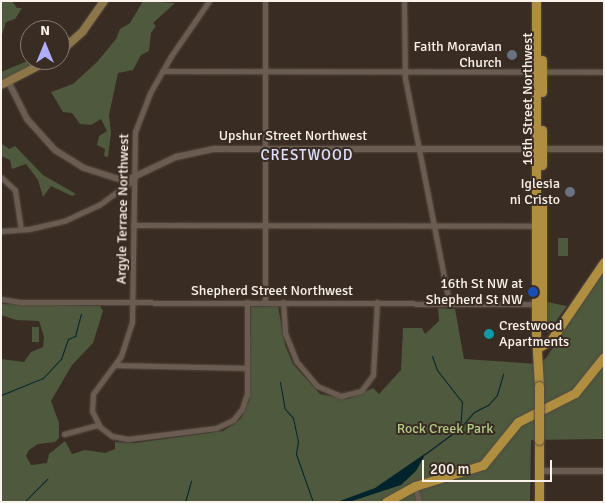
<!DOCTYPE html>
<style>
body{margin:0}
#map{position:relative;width:605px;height:503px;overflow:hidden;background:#392c22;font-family:Signika,sans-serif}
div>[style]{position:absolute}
.green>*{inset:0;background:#4e593d;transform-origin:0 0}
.water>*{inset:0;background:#01242c}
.stream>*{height:1px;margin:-0.5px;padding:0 0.5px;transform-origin:0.5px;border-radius:0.5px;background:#01242c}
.roads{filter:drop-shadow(0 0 1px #544941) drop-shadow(0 0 1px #544941)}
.minor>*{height:5px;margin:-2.5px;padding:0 2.5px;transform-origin:2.5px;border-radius:2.5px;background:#6a5c50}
.tertiary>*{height:6px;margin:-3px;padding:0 3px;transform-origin:3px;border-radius:3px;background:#6a5c50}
.secondary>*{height:8px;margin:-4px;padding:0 4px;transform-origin:4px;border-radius:4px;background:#8c7548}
.primary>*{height:9px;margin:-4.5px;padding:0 4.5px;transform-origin:4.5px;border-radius:4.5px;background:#af8e3f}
.bridges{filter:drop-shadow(0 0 1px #544941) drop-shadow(0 0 1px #544941)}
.primary-bridge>*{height:9px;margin:-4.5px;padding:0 4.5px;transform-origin:4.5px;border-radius:4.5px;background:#af8e3f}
.dots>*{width:14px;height:14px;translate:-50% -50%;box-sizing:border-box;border:2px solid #392c22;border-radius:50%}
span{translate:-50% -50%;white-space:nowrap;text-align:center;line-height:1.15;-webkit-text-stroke:4px #392c22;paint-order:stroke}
.poi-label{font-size:14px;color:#faf2eb}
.right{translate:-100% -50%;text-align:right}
.left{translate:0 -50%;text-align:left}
.street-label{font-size:14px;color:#faf2eb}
.park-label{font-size:14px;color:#b0cc85}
.neighbourhood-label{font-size:15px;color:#dfe1fe;letter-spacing:1px}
.frame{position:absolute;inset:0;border:2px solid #faf2eb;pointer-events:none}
.north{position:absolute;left:20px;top:20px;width:50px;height:50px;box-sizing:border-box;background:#392c22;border:1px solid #867b72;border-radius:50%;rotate:0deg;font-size:14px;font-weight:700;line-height:20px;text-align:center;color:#faf2eb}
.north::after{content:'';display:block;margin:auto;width:18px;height:22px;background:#aeaefa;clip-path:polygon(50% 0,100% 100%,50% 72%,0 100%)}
.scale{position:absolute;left:422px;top:460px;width:130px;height:22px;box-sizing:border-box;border:2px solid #faf2eb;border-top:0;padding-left:6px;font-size:15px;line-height:18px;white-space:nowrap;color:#faf2eb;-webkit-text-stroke:4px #392c22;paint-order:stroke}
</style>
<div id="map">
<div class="green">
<div style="clip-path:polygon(1px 1px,12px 1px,17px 8px,22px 8px,15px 19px,6px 22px,1px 38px)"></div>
<div style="clip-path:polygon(143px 1px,175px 3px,153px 23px,156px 26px,151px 33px,149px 51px,141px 55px,133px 70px,118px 73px,109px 115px,111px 133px,108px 157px,104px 156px,105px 149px,97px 145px,99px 136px,107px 131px,101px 119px,91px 125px,80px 124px,72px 113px,63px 112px,51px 92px,73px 84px,97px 62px,116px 39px,120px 29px,130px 23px)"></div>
<div style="clip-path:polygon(30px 60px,44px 60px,1px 80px,1px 72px)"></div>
<div style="clip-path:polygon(1px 143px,9px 149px,15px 146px,43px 175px,76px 194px,72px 196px,51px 186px,43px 197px,38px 180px,26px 164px,12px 169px,10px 160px,1px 156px)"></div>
<div style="left:558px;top:238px;width:10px;height:18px"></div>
<div style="clip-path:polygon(604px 271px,604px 439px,531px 440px,530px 502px,1px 502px,1px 359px,24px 362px,31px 352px,43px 347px,44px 337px,39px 321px,16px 320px,1px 315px,1px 304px,100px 306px,103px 311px,93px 343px,72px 365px,51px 401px,59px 423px,59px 438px,55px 442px,38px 444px,29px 450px,26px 456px,31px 465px,47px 463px,49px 454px,65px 441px,72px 454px,85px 450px,105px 453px,115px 449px,115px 442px,135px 443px,223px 431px,234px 424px,241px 418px,249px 401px,251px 307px,278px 306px,285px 345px,293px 364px,320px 394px,348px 399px,373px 388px,379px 394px,401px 370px,403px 328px,422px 328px,425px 334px,439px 321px,438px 308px,455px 309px,464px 359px,539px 364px,546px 358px)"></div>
<div style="clip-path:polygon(547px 302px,567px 306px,548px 332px,547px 332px)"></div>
<div style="left:32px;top:327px;width:7px;height:15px"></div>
</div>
<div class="water">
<div style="clip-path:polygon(426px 453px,416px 471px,401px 485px,349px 502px,337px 502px,375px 488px)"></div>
</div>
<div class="stream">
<div style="left:432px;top:356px;width:15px;rotate:70deg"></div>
<div style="left:437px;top:370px;width:41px;rotate:52deg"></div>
<div style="left:462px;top:402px;width:26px;rotate:94deg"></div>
<div style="left:280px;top:382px;width:27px;rotate:80deg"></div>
<div style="left:285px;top:409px;width:12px;rotate:48deg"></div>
<div style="left:293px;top:418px;width:24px;rotate:78deg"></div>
<div style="left:298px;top:441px;width:13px;rotate:99deg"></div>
<div style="left:296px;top:454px;width:51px;rotate:70.5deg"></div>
<div style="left:1px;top:395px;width:45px;rotate:-22deg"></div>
<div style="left:43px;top:378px;width:26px;rotate:-47deg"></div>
<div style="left:61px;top:359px;width:21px;rotate:-71deg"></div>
<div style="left:68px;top:339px;width:8px;rotate:-23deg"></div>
<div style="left:75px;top:336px;width:23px;rotate:-75deg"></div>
<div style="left:425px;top:454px;width:44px;rotate:-36.6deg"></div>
<div style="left:460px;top:428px;width:21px;rotate:-49deg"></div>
<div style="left:474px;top:412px;width:16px;rotate:-27deg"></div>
<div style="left:488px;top:405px;width:13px;rotate:-48deg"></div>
<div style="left:497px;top:395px;width:22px;rotate:-74deg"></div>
<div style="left:24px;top:502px;width:33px;rotate:-45deg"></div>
<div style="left:185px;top:502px;width:22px;rotate:-74deg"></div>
</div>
<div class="roads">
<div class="minor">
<div style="left:209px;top:1px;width:67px;rotate:124.6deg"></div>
<div style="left:171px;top:56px;width:43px;rotate:119.6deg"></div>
<div style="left:150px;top:93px;width:42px;rotate:111deg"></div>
<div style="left:135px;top:132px;width:190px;rotate:90.9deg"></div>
<div style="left:132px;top:322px;width:36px;rotate:108deg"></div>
<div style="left:121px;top:356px;width:47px;rotate:126.4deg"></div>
<div style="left:93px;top:394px;width:17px;rotate:93deg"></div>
<div style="left:92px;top:411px;width:18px;rotate:63deg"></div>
<div style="left:100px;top:427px;width:15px;rotate:37deg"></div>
<div style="left:112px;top:436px;width:16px;rotate:11deg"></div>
<div style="left:128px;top:439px;width:89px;rotate:-7.1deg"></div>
<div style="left:216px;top:428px;width:19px;rotate:-25deg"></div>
<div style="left:233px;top:420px;width:14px;rotate:-51deg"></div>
<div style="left:242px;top:409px;width:16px;rotate:-72deg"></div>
<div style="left:247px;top:394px;width:92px;rotate:-90deg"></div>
<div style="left:404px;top:1px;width:77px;rotate:89.3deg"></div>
<div style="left:405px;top:78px;width:229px;rotate:78.9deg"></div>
<div style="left:162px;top:71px;width:442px;rotate:0.1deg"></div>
<div style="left:1px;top:177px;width:19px;rotate:43deg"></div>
<div style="left:15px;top:190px;width:40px;rotate:81.5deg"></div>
<div style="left:133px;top:225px;width:404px;rotate:0.1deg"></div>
<div style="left:1px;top:231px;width:28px;rotate:-4deg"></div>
<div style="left:29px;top:229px;width:36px;rotate:-13deg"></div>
<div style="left:64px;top:221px;width:38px;rotate:-25deg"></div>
<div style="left:99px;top:205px;width:42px;rotate:-36.3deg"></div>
<div style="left:1px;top:299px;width:19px;rotate:9deg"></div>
<div style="left:20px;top:302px;width:518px;rotate:0.22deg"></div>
<div style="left:265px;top:302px;width:301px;rotate:-90deg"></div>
<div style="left:283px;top:302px;width:31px;rotate:86deg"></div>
<div style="left:285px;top:333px;width:31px;rotate:68deg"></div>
<div style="left:297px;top:362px;width:31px;rotate:50deg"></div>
<div style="left:317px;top:386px;width:26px;rotate:23deg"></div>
<div style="left:341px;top:396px;width:21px;rotate:-14deg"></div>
<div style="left:361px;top:391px;width:20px;rotate:-53deg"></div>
<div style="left:373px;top:375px;width:73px;rotate:-86.9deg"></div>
<div style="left:115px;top:365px;width:132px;rotate:1.3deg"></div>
<div style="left:64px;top:434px;width:35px;rotate:-15deg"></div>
<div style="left:415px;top:486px;width:16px;rotate:76deg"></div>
</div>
<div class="tertiary">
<div style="left:9px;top:83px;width:40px;rotate:63.4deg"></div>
<div style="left:27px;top:119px;width:42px;rotate:47.9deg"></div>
<div style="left:55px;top:150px;width:34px;rotate:32deg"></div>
<div style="left:84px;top:168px;width:43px;rotate:17.6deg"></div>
<div style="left:125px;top:181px;width:56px;rotate:-25.2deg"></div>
<div style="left:176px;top:157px;width:40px;rotate:-12deg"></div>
<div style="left:215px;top:149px;width:389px"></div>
<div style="left:539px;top:471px;width:65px"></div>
</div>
<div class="secondary">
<div style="left:60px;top:52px;width:31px;rotate:-42deg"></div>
<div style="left:83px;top:31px;width:37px;rotate:-55deg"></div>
<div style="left:1px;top:85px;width:55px;rotate:-27deg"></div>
</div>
<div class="primary">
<div style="left:536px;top:1px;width:334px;rotate:90deg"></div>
<div style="left:536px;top:335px;width:51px;rotate:86.6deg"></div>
<div style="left:542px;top:92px;width:32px;rotate:-90deg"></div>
<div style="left:542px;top:165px;width:35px;rotate:-90deg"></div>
<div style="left:542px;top:322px;width:122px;rotate:-90deg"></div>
<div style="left:539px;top:347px;width:14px;rotate:-30deg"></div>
<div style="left:551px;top:340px;width:94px;rotate:-55.8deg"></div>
<div style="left:386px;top:502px;width:33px;rotate:-29deg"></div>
<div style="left:415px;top:486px;width:71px;rotate:-17.2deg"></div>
<div style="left:483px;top:465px;width:55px;rotate:-50.9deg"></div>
<div style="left:518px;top:422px;width:64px;rotate:-27deg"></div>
<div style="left:575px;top:393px;width:46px;rotate:-51.1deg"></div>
<div style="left:539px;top:502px;width:62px;rotate:-90deg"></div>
</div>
</div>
<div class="bridges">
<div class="primary-bridge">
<div style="left:539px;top:386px;width:54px;rotate:90deg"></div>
</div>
</div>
<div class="dots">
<div style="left:512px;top:55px;background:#6b7280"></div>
<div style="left:570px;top:192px;background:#6b7280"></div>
<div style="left:533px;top:292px;background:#1a4fb4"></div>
<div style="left:489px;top:334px;background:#0f9aa8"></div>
</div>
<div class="poi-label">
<span class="right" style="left:502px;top:55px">Faith Moravian<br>Church</span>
<span class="right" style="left:560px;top:192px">Iglesia<br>ni Cristo</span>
<span class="right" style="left:523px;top:292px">16th St NW at<br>Shepherd St NW</span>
<span class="left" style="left:499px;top:334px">Crestwood<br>Apartments</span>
</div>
<div class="street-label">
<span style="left:528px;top:99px;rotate:-90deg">16th Street Northwest</span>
<span style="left:293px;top:136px">Upshur Street Northwest</span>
<span style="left:123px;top:209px;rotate:-89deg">Argyle Terrace Northwest</span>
<span style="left:272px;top:291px">Shepherd Street Northwest</span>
</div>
<div class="park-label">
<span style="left:445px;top:429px">Rock Creek Park</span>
</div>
<div class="neighbourhood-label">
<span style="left:307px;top:156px">CRESTWOOD</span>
</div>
<div class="frame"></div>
<div class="north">N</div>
<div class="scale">200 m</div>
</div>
